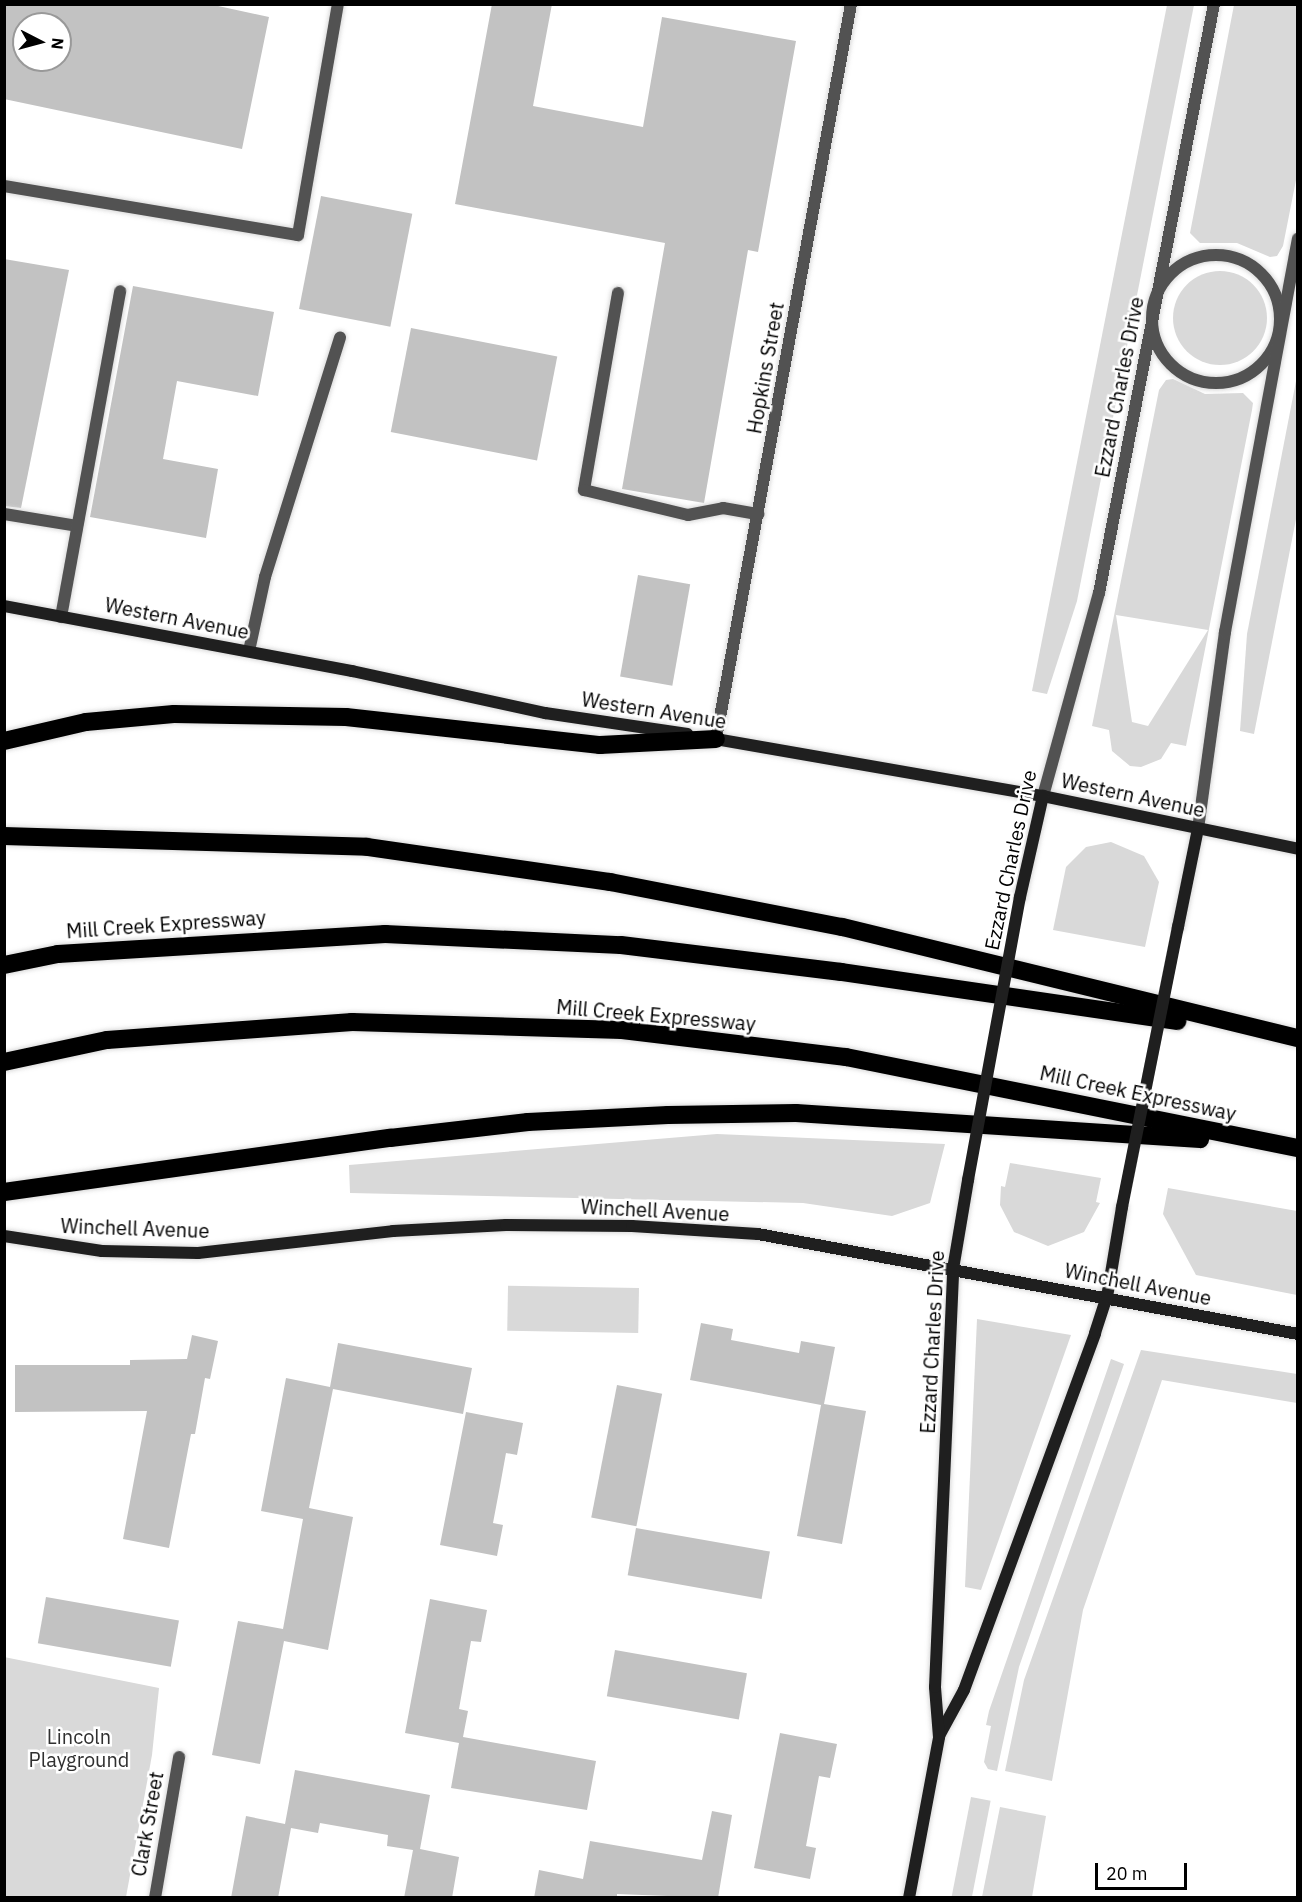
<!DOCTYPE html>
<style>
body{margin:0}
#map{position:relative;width:1302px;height:1902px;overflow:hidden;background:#fff;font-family:"IBM Plex Sans",sans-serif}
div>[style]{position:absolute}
.green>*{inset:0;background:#d9d9d9;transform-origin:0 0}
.round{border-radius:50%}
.building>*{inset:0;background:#c2c2c2;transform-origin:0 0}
.roads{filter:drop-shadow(0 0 2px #dbdbdb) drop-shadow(0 0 2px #dbdbdb)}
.service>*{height:12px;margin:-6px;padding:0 6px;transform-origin:6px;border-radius:6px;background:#525252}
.service>.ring{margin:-6px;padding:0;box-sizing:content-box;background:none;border:12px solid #525252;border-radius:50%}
.minor>*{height:12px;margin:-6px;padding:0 6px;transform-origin:6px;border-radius:6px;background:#525252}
.secondary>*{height:12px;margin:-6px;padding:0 6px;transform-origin:6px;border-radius:6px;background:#1f1f1f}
.motorway>*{height:18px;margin:-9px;padding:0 9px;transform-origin:9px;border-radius:9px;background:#000}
.secondary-bridge>*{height:12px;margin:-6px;padding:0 6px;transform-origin:6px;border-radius:6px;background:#1f1f1f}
span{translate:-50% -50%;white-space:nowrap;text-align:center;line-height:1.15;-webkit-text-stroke:5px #fff;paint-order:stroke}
.street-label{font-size:20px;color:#000}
.park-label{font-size:20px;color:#303030}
.frame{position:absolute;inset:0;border:6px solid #000;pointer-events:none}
.north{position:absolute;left:12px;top:12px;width:60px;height:60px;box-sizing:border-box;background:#fff;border:2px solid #999;border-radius:50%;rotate:96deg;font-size:16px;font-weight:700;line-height:24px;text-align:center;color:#000}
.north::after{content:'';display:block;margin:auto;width:21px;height:27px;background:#000;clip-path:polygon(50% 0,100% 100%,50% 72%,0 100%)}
.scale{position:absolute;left:1095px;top:1863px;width:92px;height:27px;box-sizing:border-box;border:3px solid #000;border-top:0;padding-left:8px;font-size:18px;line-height:21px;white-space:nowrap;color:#000;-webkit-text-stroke:4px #fff;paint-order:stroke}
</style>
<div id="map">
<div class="green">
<div style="clip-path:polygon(1167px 5px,1194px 5px,1077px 601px,1047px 694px,1032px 691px)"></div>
<div style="clip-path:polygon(1234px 5px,1297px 5px,1297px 175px,1283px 246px,1277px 256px,1270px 257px,1237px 243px,1200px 243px,1190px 233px)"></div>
<div class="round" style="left:1173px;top:271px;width:94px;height:94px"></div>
<div style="clip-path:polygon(1297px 376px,1297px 514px,1254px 734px,1240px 731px,1247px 634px)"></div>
<div style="clip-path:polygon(evenodd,1173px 379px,1205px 394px,1243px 393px,1253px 403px,1252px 410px,1186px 746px,1171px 743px,1161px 759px,1141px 767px,1130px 766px,1112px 751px,1109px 730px,1092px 726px,1159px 390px,1166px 380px,1173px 379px,1116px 615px,1208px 630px,1148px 726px,1132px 722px,1116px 615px)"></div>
<div style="clip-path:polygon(1111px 842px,1144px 856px,1159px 882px,1145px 947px,1053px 930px,1066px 867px,1086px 847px)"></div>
<div style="clip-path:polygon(717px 1134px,945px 1144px,930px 1203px,892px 1216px,803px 1203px,350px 1193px,349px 1165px)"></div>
<div style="clip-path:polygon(1010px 1163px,1101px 1178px,1096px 1202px,1100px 1203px,1084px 1232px,1048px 1246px,1014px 1232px,1000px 1205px,1001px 1186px,1005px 1187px)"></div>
<div style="clip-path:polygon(1168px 1188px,1297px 1211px,1297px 1295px,1196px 1275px,1163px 1214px)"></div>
<div style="left:639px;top:1288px;width:45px;height:131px;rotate:91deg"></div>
<div style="clip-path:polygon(977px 1319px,1071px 1335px,981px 1590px,965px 1587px)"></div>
<div style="clip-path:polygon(1141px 1350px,1297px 1374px,1297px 1403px,1162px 1380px,1083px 1610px,1052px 1781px,1005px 1771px,1024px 1680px)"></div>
<div style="clip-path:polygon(1111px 1359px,1124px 1364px,1019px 1667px,997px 1771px,988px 1769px,984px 1762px,991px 1726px,986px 1725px,989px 1711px)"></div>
<div style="clip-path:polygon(4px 1657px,159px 1688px,152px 1755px,126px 1897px,5px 1897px)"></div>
<div style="left:971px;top:1797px;width:20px;height:102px;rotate:11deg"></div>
<div style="clip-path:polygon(1000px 1807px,1046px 1816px,1032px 1897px,982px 1897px)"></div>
</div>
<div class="building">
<div style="clip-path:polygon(evenodd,4px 4px,209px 4px,269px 17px,242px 149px,4px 99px,4px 4px,24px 24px,60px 24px,60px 60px,24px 60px,24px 24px)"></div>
<div style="clip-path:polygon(492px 4px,552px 4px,533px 106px,643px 127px,662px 17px,796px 41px,758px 252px,748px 250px,704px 503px,622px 489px,665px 243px,455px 204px)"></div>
<div style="left:321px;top:196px;width:93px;height:115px;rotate:11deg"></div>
<div style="clip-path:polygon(4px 259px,69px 270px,21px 508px,4px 506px)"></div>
<div style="clip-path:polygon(133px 286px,274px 312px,258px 396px,177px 381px,163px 459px,218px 469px,206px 538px,90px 517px)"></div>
<div style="left:411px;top:328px;width:149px;height:106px;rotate:11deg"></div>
<div style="left:638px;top:575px;width:53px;height:103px;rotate:10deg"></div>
<div style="clip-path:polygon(701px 1323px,733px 1329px,731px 1340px,799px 1353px,801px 1341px,835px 1347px,824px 1404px,866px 1411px,842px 1544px,797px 1536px,821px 1405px,690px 1380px)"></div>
<div style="clip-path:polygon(192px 1335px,218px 1341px,210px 1379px,205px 1378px,195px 1434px,191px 1434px,169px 1548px,123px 1539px,147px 1411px,15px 1412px,15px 1365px,130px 1365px,130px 1360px,187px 1359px)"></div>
<div style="clip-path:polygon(338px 1343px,472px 1368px,463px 1414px,333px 1389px,309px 1508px,353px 1517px,328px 1650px,284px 1641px,260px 1764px,212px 1755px,238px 1621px,283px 1629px,303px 1519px,261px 1511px,286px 1378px,330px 1387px)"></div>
<div style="left:617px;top:1385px;width:46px;height:135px;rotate:11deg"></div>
<div style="clip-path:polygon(466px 1412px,523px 1423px,517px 1455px,506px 1453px,500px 1486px,493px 1523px,503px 1525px,497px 1556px,440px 1545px)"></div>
<div style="left:636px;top:1528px;width:136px;height:48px;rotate:10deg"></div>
<div style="left:46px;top:1597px;width:135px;height:47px;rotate:10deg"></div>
<div style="clip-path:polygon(430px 1599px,487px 1610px,481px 1642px,471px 1641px,459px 1709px,468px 1711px,463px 1737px,596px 1761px,587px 1810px,451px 1788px,459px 1743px,405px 1733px)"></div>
<div style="left:615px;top:1650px;width:134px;height:47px;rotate:10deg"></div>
<div style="clip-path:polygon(780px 1733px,837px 1744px,830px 1778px,819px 1776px,806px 1846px,816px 1848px,810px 1879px,754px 1868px)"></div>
<div style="clip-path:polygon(295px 1770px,430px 1795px,420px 1849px,459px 1857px,452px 1898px,404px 1898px,413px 1850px,387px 1846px,388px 1835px,320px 1823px,318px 1833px,291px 1828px,278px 1898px,231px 1898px,246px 1816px,285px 1824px)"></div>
<div style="clip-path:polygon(712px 1811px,732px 1815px,718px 1898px,617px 1894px,617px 1898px,534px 1898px,539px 1870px,583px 1879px,590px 1841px,702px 1860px)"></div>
</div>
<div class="roads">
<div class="service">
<div style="left:4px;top:186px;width:298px;rotate:9.5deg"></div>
<div style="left:298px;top:235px;width:234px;rotate:-80.2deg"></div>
<div class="ring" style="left:1152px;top:255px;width:116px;height:116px"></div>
<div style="left:618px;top:293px;width:200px;rotate:99.8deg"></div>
<div style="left:584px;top:490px;width:107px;rotate:13.5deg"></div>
<div style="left:688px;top:515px;width:36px;rotate:-11deg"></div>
<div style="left:723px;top:508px;width:36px;rotate:10deg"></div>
<div style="left:4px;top:514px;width:74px;rotate:9.3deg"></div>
<div style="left:61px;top:617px;width:331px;rotate:-79.7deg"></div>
<div style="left:249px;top:651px;width:76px;rotate:-77.8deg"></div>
<div style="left:265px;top:577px;width:251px;rotate:-72.6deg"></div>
</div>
<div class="minor">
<div style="left:716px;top:739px;width:747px;rotate:-79.59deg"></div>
<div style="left:1043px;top:796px;width:211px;rotate:-74.6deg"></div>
<div style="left:1099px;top:593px;width:600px;rotate:-78.95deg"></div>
<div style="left:1198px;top:829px;width:199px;rotate:-82.2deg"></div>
<div style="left:1225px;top:632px;width:400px;rotate:-79.5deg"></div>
<div style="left:155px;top:1898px;width:143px;rotate:-80.3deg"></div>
</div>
<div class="secondary">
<div style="left:4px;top:606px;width:354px;rotate:10.6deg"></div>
<div style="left:352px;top:671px;width:198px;rotate:12.3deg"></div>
<div style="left:545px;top:713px;width:144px;rotate:8.4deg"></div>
<div style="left:710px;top:738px;width:338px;rotate:9.9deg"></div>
<div style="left:1043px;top:796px;width:260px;rotate:11.7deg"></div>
<div style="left:1020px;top:897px;width:104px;rotate:-77.2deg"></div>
<div style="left:1178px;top:927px;width:100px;rotate:-78.5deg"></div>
<div style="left:4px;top:1236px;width:99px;rotate:8.7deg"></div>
<div style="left:102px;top:1251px;width:96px;rotate:1.2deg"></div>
<div style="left:198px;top:1253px;width:196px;rotate:-6.4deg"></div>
<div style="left:393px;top:1231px;width:113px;rotate:-3deg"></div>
<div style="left:506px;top:1225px;width:126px;rotate:0.5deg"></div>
<div style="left:632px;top:1226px;width:126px;rotate:3.6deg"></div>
<div style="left:758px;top:1234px;width:549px;rotate:10.49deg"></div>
<div style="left:939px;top:1736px;width:52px;rotate:-61.5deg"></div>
<div style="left:964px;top:1690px;width:380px;rotate:-69.8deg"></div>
<div style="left:1095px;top:1333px;width:38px;rotate:-72deg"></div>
<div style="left:1107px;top:1297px;width:91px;rotate:-80.5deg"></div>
<div style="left:909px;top:1898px;width:164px;rotate:-79.4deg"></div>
<div style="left:939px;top:1737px;width:50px;rotate:-94.6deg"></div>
<div style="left:935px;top:1687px;width:418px;rotate:-87.5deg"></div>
<div style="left:953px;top:1269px;width:90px;rotate:-80.4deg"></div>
</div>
<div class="motorway">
<div style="left:4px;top:741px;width:84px;rotate:-13deg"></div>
<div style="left:86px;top:722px;width:88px;rotate:-5.2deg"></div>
<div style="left:174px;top:714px;width:172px;rotate:1deg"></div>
<div style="left:346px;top:717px;width:256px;rotate:6.3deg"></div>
<div style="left:600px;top:745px;width:116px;rotate:-3deg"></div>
<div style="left:4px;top:836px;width:363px;rotate:1.7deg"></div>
<div style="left:367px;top:847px;width:246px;rotate:8.2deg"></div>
<div style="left:610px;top:882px;width:236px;rotate:11deg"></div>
<div style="left:842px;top:927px;width:469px;rotate:13.7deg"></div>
<div style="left:4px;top:965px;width:55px;rotate:-11.5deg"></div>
<div style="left:58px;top:954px;width:328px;rotate:-3.5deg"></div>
<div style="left:385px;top:934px;width:236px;rotate:2.7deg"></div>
<div style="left:621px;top:945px;width:222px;rotate:7deg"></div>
<div style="left:841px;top:972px;width:340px;rotate:8.3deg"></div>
<div style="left:4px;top:1062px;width:105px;rotate:-12.1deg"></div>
<div style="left:107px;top:1040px;width:246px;rotate:-4.2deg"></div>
<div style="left:352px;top:1022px;width:270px;rotate:1.7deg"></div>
<div style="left:622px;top:1030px;width:226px;rotate:6.9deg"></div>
<div style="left:846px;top:1057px;width:461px;rotate:11.4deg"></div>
<div style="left:4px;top:1192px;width:390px;rotate:-8deg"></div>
<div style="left:390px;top:1138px;width:139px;rotate:-6.6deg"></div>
<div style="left:528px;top:1122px;width:140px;rotate:-2.9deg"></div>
<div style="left:668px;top:1115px;width:128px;rotate:-0.9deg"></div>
<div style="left:796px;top:1113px;width:405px;rotate:3.7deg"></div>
</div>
</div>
<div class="secondary-bridge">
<div style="left:968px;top:1180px;width:288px;rotate:-79.6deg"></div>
<div style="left:1122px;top:1207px;width:286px;rotate:-78.7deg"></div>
</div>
<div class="street-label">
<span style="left:765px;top:368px;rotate:-80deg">Hopkins Street</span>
<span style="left:1119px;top:387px;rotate:-79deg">Ezzard Charles Drive</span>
<span style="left:177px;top:618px;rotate:11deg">Western Avenue</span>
<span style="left:654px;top:710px;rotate:9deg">Western Avenue</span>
<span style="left:1133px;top:795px;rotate:12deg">Western Avenue</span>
<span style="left:1010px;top:860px;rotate:-78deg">Ezzard Charles Drive</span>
<span style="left:166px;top:924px;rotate:-4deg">Mill Creek Expressway</span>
<span style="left:656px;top:1015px;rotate:5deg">Mill Creek Expressway</span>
<span style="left:1138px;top:1093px;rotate:12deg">Mill Creek Expressway</span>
<span style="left:655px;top:1210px;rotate:3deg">Winchell Avenue</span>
<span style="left:135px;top:1228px;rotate:2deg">Winchell Avenue</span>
<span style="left:1138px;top:1284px;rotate:11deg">Winchell Avenue</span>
<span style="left:932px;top:1342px;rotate:-87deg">Ezzard Charles Drive</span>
<span style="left:147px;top:1824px;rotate:-80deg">Clark Street</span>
</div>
<div class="park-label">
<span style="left:79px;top:1748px">Lincoln<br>Playground</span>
</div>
<div class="frame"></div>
<div class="north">N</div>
<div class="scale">20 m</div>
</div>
